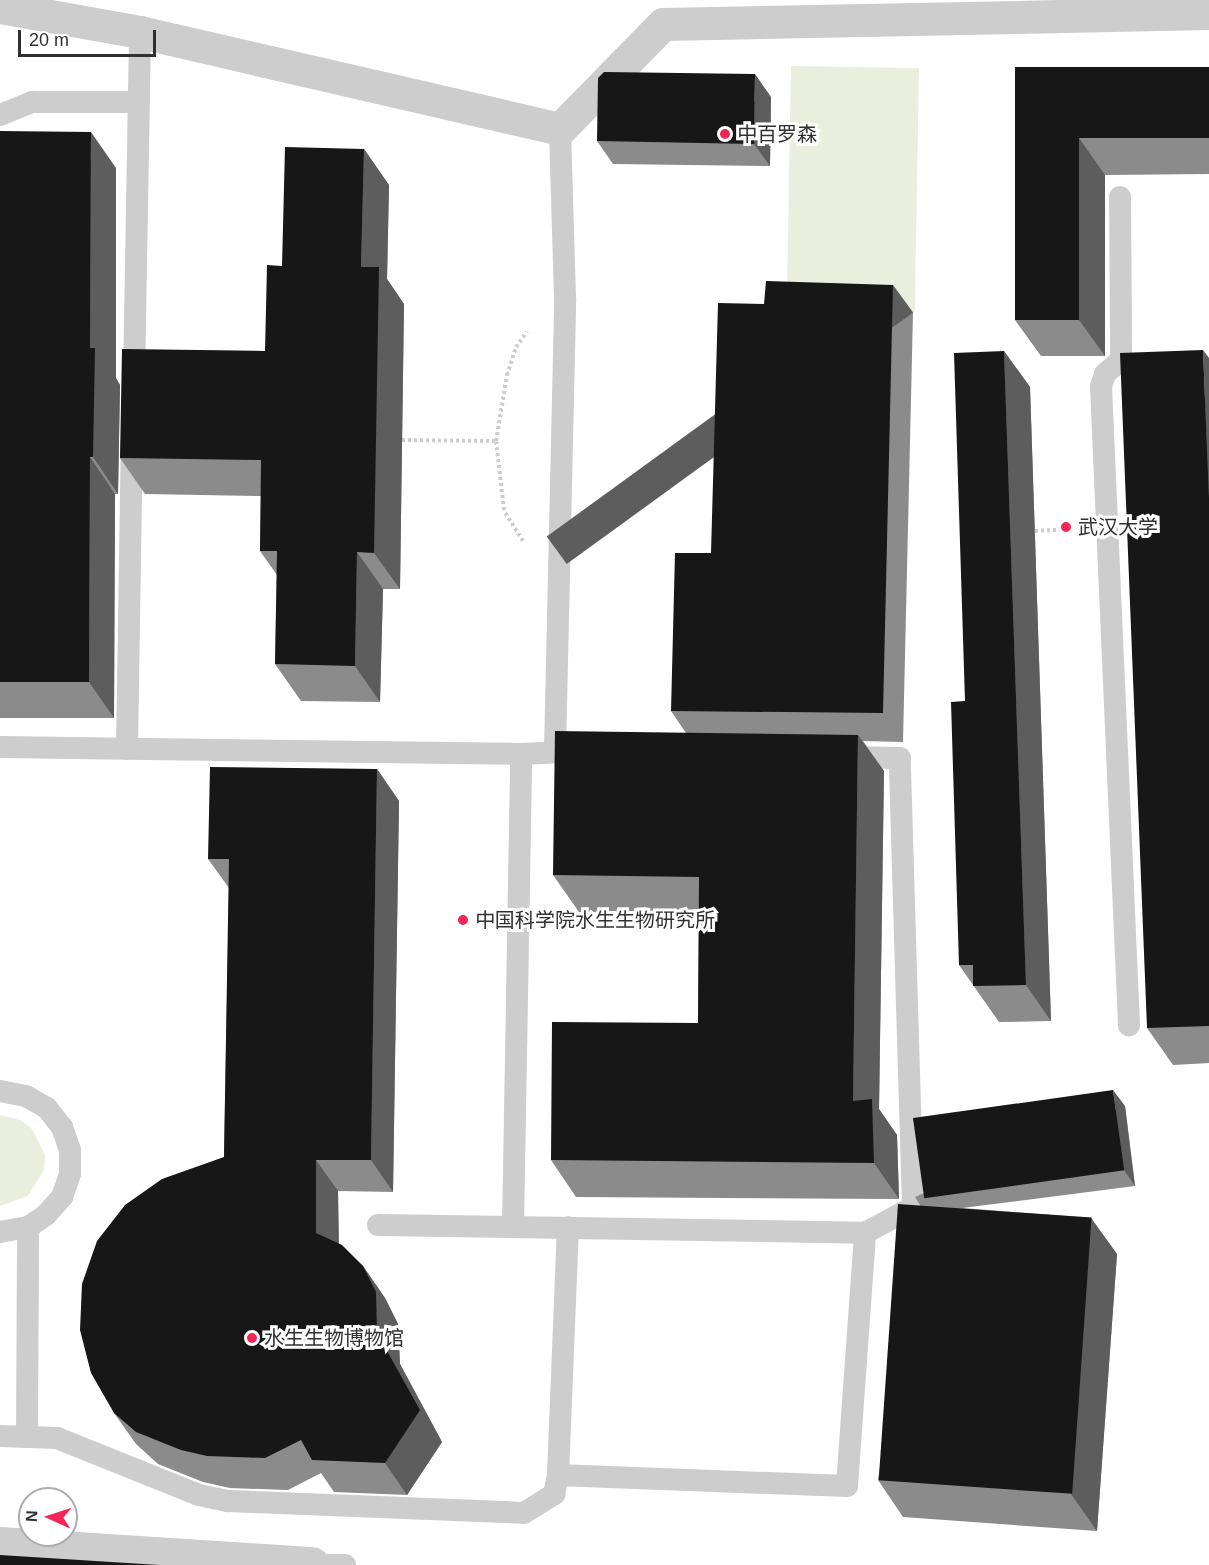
<!DOCTYPE html>
<meta charset="utf-8">
<style>
body{margin:0}
#map{position:relative;width:1209px;height:1565px;overflow:hidden;background:#fff;font-family:Arial,"Noto Sans SC",sans-serif}
div>[style]{position:absolute}
.green>*{inset:0;background:#e9eedd;transform-origin:0 0}
.path>*{height:4px;margin-top:-2px;transform-origin:0;background:repeating-linear-gradient(90deg,#cdcdcd 0 3px,transparent 0 6px)}
.service>*{height:22px;margin:-11px;padding:0 11px;transform-origin:11px;border-radius:11px;background:#cdcdcd}
.minor>*{height:33px;margin:-16.5px;padding:0 16.5px;transform-origin:16.5px;border-radius:16.5px;background:#cdcdcd}
.wall>*{inset:0;background:#8b8b8b}
.shaded-wall>*{inset:0;background:#5d5d5d;transform-origin:0 0}
.building>*{inset:0;background:#171717;transform-origin:0 0}
.dots>*{width:16px;height:16px;translate:-50% -50%;box-sizing:border-box;border:3px solid #fff;border-radius:50%}
span{translate:-50% -50%;white-space:nowrap;text-align:center;line-height:1.15;-webkit-text-stroke:6px #fff;paint-order:stroke}
.poi-label{font-size:20px;color:#303030}
.left{translate:0 -50%;text-align:left}
.north{position:absolute;left:18px;top:1487px;width:60px;height:60px;box-sizing:border-box;background:#fff;border:2px solid #acacac;border-radius:50%;rotate:273deg;font-size:16px;font-weight:700;line-height:24px;text-align:center;color:#303030}
.north::after{content:'';display:block;margin:auto;width:21px;height:27px;background:#f42557;clip-path:polygon(50% 0,100% 100%,50% 72%,0 100%)}
.scale{position:absolute;left:18px;top:30px;width:138px;height:27px;box-sizing:border-box;border:3px solid #303030;border-top:0;padding-left:8px;font-size:18px;line-height:21px;white-space:nowrap;color:#303030;-webkit-text-stroke:4px #fff;paint-order:stroke}
</style>
<div id="map">
<div class="green">
<div style="left:791px;top:66px;width:128px;height:244px;rotate:1deg"></div>
<div style="clip-path:polygon(0 1115px,20px 1120px,32px 1129px,45px 1155px,44px 1170px,28px 1196px,0 1206px)"></div>
</div>
<div class="path">
<div style="left:402px;top:440px;width:94px;rotate:0.6deg"></div>
<div style="left:1035px;top:531px;width:38px;rotate:-3deg"></div>
<div style="left:523px;top:541px;width:36px;rotate:-122deg"></div>
<div style="left:504px;top:510px;width:69px;rotate:-96.6deg"></div>
<div style="left:496px;top:441px;width:67px;rotate:-80.5deg"></div>
<div style="left:507px;top:375px;width:29px;rotate:-72deg"></div>
<div style="left:516px;top:347px;width:19px;rotate:-54deg"></div>
</div>
<div class="service">
<div style="left:0;top:115px;width:35px;rotate:-22deg"></div>
<div style="left:32px;top:102px;width:106px"></div>
<div style="left:1120px;top:197px;width:163px;rotate:89.6deg"></div>
<div style="left:1121px;top:360px;width:21px;rotate:139deg"></div>
<div style="left:1105px;top:374px;width:13px;rotate:108deg"></div>
<div style="left:1101px;top:386px;width:640px;rotate:87.49deg"></div>
<div style="left:134px;top:379px;width:347px;rotate:-89deg"></div>
<div style="left:0;top:747px;width:521px;rotate:0.77deg"></div>
<div style="left:521px;top:754px;width:65px;rotate:-2.6deg"></div>
<div style="left:127px;top:749px;width:304px;rotate:-89.1deg"></div>
<div style="left:555px;top:750px;width:452px;rotate:-88.7deg"></div>
<div style="left:565px;top:298px;width:169px;rotate:-91.7deg"></div>
<div style="left:0;top:1091px;width:26px;rotate:11deg"></div>
<div style="left:26px;top:1096px;width:24px;rotate:30deg"></div>
<div style="left:47px;top:1108px;width:24px;rotate:52deg"></div>
<div style="left:62px;top:1127px;width:24px;rotate:71deg"></div>
<div style="left:70px;top:1150px;width:24px;rotate:90deg"></div>
<div style="left:70px;top:1174px;width:24px;rotate:109deg"></div>
<div style="left:62px;top:1197px;width:24px;rotate:132deg"></div>
<div style="left:46px;top:1215px;width:22px;rotate:146deg"></div>
<div style="left:28px;top:1227px;width:28px;rotate:170deg"></div>
<div style="left:378px;top:1225px;width:487px;rotate:0.9deg"></div>
<div style="left:865px;top:1233px;width:55px;rotate:-28.4deg"></div>
<div style="left:913px;top:1207px;width:449px;rotate:-91.7deg"></div>
<div style="left:900px;top:758px;width:56px;rotate:-179deg"></div>
<div style="left:513px;top:1227px;width:473px;rotate:-89deg"></div>
<div style="left:0;top:1436px;width:57px;rotate:2deg"></div>
<div style="left:57px;top:1438px;width:153px;rotate:21.9deg"></div>
<div style="left:199px;top:1495px;width:30px;rotate:12deg"></div>
<div style="left:228px;top:1501px;width:296px;rotate:2.3deg"></div>
<div style="left:524px;top:1513px;width:36px;rotate:-32deg"></div>
<div style="left:554px;top:1494px;width:19px;rotate:-78deg"></div>
<div style="left:558px;top:1475px;width:248px;rotate:-87.7deg"></div>
<div style="left:27px;top:1437px;width:210px;rotate:-89.7deg"></div>
<div style="left:558px;top:1475px;width:289px;rotate:2.2deg"></div>
<div style="left:847px;top:1486px;width:254px;rotate:-85.9deg"></div>
<div style="left:312px;top:1565px;width:33px"></div>
</div>
<div class="minor">
<div style="left:0;top:7px;width:142px;rotate:10.1deg"></div>
<div style="left:140px;top:32px;width:431px;rotate:13deg"></div>
<div style="left:560px;top:129px;width:147px;rotate:-45.6deg"></div>
<div style="left:663px;top:24px;width:546px;rotate:-1.15deg"></div>
<div style="left:0;top:1543px;width:313px;rotate:3.7deg"></div>
</div>
<div class="wall">
<div style="clip-path:polygon(1015px 67px,1209px 67px,1209px 174px,1105px 175px,1105px 356px,1041px 356px,1015px 320px)"></div>
<div style="clip-path:polygon(771px 97px,770px 166px,613px 164px,597px 141px)"></div>
<div style="clip-path:polygon(0 131px,116px 168px,116px 378px,120px 385px,118px 494px,115px 494px,114px 718px,0 718px)"></div>
<div style="clip-path:polygon(364px 149px,389px 185px,387px 279px,404px 304px,400px 589px,383px 589px,380px 702px,301px 701px,275px 664px,277px 575px,260px 551px,261px 496px,145px 494px,120px 458px,265px 351px,282px 266px)"></div>
<div style="clip-path:polygon(893px 285px,913px 313px,903px 742px,863px 741px,884px 771px,879px 1109px,897px 1135px,899px 1199px,576px 1197px,551px 1160px,698px 1023px,699px 913px,579px 912px,553px 875px,686px 733px,671px 711px,711px 553px,764px 304px)"></div>
<div style="clip-path:polygon(1004px 351px,1030px 387px,1051px 1021px,999px 1022px,959px 965px,965px 701px)"></div>
<div style="clip-path:polygon(1209px 358px,1209px 1063px,1173px 1065px,1147px 1028px)"></div>
<div style="clip-path:polygon(377px 769px,399px 801px,393px 1192px,338px 1191px,339px 1244px,363px 1266px,385px 1298px,398px 1324px,400px 1364px,442px 1442px,407px 1495px,334px 1492px,321px 1473px,288px 1490px,230px 1488px,203px 1482px,158px 1464px,136px 1444px,114px 1413px,224px 1157px,229px 888px,208px 859px)"></div>
<div style="clip-path:polygon(1125px 1106px,1135px 1186px,962px 1208px,1091px 1218px,1117px 1254px,1097px 1531px,903px 1517px,878px 1480px,920px 1205px,915px 1197px)"></div>
</div>
<div class="shaded-wall">
<div style="clip-path:polygon(755px 74px,771px 97px,770px 166px,754px 144px)"></div>
<div style="clip-path:polygon(91px 132px,116px 168px,116px 378px,120px 385px,118px 494px,93px 457px,90px 348px)"></div>
<div style="clip-path:polygon(1079px 138px,1105px 175px,1105px 356px,1079px 320px)"></div>
<div style="clip-path:polygon(364px 149px,389px 185px,387px 279px,404px 304px,400px 589px,374px 553px,361px 267px)"></div>
<div style="left:893px;top:285px;width:34px;height:428px;rotate:54deg"></div>
<div style="clip-path:polygon(1203px 350px,1209px 358px,1209px 498px)"></div>
<div style="clip-path:polygon(1004px 351px,1030px 387px,1051px 1021px,1026px 985px)"></div>
<div style="clip-path:polygon(90px 457px,115px 494px,114px 718px,89px 682px)"></div>
<div style="clip-path:polygon(357px 552px,383px 589px,380px 702px,355px 666px)"></div>
<div style="clip-path:polygon(858px 735px,884px 771px,879px 1109px,897px 1135px,899px 1199px,874px 1163px,853px 1101px)"></div>
<div style="clip-path:polygon(377px 769px,399px 801px,393px 1192px,371px 1160px)"></div>
<div style="clip-path:polygon(1113px 1090px,1125px 1106px,1135px 1186px,1124px 1170px)"></div>
<div style="clip-path:polygon(316px 1160px,338px 1191px,339px 1265px,316px 1233px)"></div>
<div style="clip-path:polygon(1091px 1218px,1117px 1254px,1097px 1531px,1071px 1494px)"></div>
<div style="clip-path:polygon(363px 1266px,385px 1298px,398px 1324px,400px 1364px,442px 1442px,407px 1495px,385px 1463px,377px 1333px)"></div>
</div>
<div class="building">
<div style="clip-path:polygon(1015px 67px,1209px 67px,1209px 138px,1079px 138px,1079px 320px,1015px 320px)"></div>
<div style="clip-path:polygon(604px 72px,755px 74px,754px 144px,597px 141px,598px 78px)"></div>
<div style="clip-path:polygon(0 131px,91px 132px,90px 348px,95px 348px,93px 457px,90px 457px,89px 682px,0 682px)"></div>
<div style="clip-path:polygon(285px 147px,364px 149px,361px 267px,379px 267px,374px 553px,357px 552px,355px 666px,275px 664px,277px 551px,260px 551px,261px 460px,120px 458px,122px 349px,265px 351px,267px 265px,282px 266px)"></div>
<div style="clip-path:polygon(766px 281px,893px 285px,883px 713px,671px 711px,675px 553px,711px 553px,718px 303px,764px 304px)"></div>
<div style="clip-path:polygon(1203px 350px,1209px 498px,1209px 1026px,1147px 1028px,1120px 353px)"></div>
<div style="clip-path:polygon(1004px 351px,1026px 985px,973px 986px,973px 965px,959px 965px,951px 702px,965px 701px,954px 353px)"></div>
<div style="clip-path:polygon(555px 731px,858px 735px,853px 1101px,872px 1099px,874px 1163px,551px 1160px,552px 1022px,698px 1023px,699px 877px,553px 875px)"></div>
<div style="clip-path:polygon(210px 767px,377px 769px,371px 1160px,316px 1160px,316px 1233px,342px 1245px,363px 1266px,376px 1292px,377px 1333px,420px 1410px,385px 1463px,312px 1460px,301px 1440px,265px 1458px,207px 1456px,181px 1450px,136px 1432px,114px 1413px,91px 1373px,80px 1330px,82px 1284px,97px 1241px,125px 1205px,162px 1179px,224px 1157px,229px 859px,208px 859px)"></div>
<div style="left:1113px;top:1090px;width:81px;height:202px;rotate:82deg"></div>
<div style="left:898px;top:1204px;width:194px;height:277px;rotate:4deg"></div>
<div style="clip-path:polygon(0 1555px,159px 1565px,0 1565px)"></div>
</div>
<div class="dots">
<div style="left:725px;top:134px;background:#f42557"></div>
<div style="left:1066px;top:527px;background:#f42557"></div>
<div style="left:463px;top:920px;background:#f42557"></div>
<div style="left:252px;top:1338px;background:#f42557"></div>
</div>
<div class="poi-label">
<span class="left" style="left:737px;top:134px">中百罗森</span>
<span class="left" style="left:1078px;top:527px">武汉大学</span>
<span class="left" style="left:475px;top:920px">中国科学院水生生物研究所</span>
<span class="left" style="left:264px;top:1338px">水生生物博物馆</span>
</div>
<div class="north">N</div>
<div class="scale">20 m</div>
</div>
